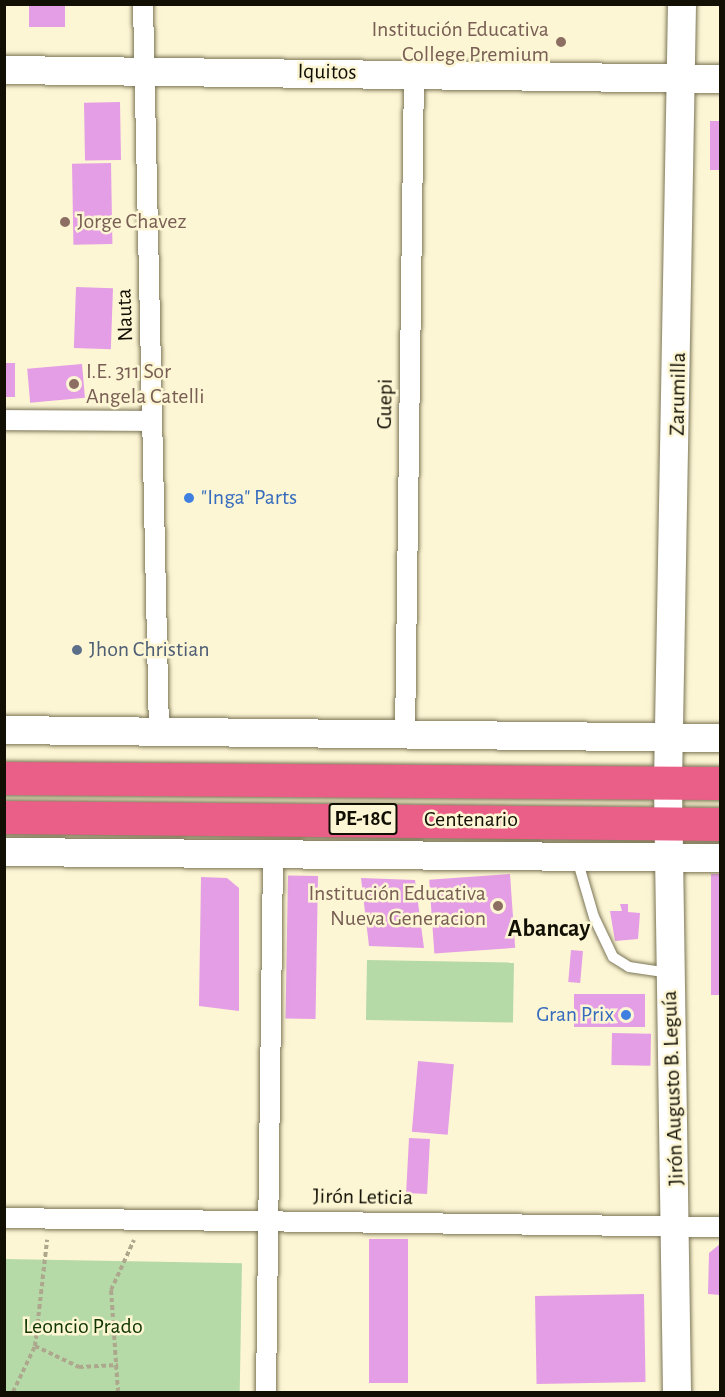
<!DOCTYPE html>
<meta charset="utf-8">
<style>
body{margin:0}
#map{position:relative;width:725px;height:1397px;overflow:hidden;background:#fdf6d4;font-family:"Alegreya Sans",sans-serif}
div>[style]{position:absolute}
.green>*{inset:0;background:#b6d9a8;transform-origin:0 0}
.building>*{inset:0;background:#e49ee5;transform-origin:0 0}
.path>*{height:4px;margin-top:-2px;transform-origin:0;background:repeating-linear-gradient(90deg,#ada88d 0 4.5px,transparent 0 7.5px)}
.roads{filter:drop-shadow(0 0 2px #7b7556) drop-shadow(0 0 2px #7b7556)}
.lane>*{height:10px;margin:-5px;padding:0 5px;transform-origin:5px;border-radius:5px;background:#fff}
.street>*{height:20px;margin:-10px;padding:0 10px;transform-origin:10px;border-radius:10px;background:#fff}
.secondary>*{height:28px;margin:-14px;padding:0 14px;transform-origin:14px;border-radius:14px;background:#fff}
.highway>*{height:33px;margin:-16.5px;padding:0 16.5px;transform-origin:16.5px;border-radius:16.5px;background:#e95f87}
.dots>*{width:16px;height:16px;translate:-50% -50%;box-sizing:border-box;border:3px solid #fdf6d4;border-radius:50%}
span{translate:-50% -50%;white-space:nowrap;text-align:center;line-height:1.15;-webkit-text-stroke:5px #fdf6d4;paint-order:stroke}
.shield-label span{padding:2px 4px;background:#fdf6d4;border:2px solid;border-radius:4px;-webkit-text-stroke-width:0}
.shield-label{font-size:21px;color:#110f04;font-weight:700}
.education-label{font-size:22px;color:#785e54}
.right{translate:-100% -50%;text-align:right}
.left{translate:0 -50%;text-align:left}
.street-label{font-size:22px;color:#110f04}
.shop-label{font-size:22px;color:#366cbe}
.service-label{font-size:22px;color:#4e5e75}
.park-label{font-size:22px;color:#113600}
.neighbourhood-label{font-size:24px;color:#110f04;font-weight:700}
.frame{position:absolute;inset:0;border:6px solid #110f04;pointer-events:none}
</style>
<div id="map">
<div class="green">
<div style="left:367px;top:960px;width:147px;height:60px;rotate:1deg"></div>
<div style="left:5px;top:1259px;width:237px;height:133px;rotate:1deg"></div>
</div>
<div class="building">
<div style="left:29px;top:4px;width:36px;height:23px"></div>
<div style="left:120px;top:102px;width:58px;height:36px;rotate:89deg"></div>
<div style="left:720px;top:121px;width:49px;height:10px;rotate:90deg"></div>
<div style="left:111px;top:163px;width:81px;height:39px;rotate:89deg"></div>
<div style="left:76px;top:287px;width:37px;height:61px;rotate:2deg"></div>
<div style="left:4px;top:363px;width:11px;height:34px"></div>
<div style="left:82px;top:364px;width:34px;height:55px;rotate:85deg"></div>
<div style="left:510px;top:874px;width:74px;height:81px;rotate:86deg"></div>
<div style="left:720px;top:874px;width:121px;height:9px;rotate:90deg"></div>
<div style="left:318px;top:876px;width:143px;height:30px;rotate:91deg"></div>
<div style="clip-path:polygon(201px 877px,227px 878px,239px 888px,239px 1011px,199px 1006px)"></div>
<div style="clip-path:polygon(361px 878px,415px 880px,424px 948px,369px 946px)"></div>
<div style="clip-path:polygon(620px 904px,628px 904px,628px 912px,640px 913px,638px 939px,615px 941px,610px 911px,622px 911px)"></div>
<div style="left:571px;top:950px;width:12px;height:32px;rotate:5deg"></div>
<div style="left:574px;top:994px;width:71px;height:33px"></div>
<div style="left:612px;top:1033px;width:39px;height:32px;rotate:1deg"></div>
<div style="left:418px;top:1061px;width:36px;height:71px;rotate:5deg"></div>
<div style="left:409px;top:1138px;width:21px;height:55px;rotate:3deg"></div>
<div style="left:369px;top:1239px;width:39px;height:144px"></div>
<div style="clip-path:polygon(720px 1244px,720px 1295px,708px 1294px,709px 1253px)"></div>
<div style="left:644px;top:1294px;width:88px;height:109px;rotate:89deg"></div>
</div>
<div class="path">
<div style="left:35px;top:1346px;width:49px;rotate:25.5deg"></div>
<div style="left:79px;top:1367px;width:39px;rotate:-3deg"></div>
<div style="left:13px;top:1392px;width:51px;rotate:-64.4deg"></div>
<div style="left:35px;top:1346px;width:107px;rotate:-83.5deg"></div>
<div style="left:118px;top:1392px;width:102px;rotate:-93.9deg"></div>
<div style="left:111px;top:1290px;width:55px;rotate:-65.3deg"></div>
</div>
<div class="roads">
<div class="lane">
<div style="left:577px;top:859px;width:60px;rotate:73.7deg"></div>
<div style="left:594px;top:917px;width:44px;rotate:64.6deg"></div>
<div style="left:613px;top:957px;width:19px;rotate:32deg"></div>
<div style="left:629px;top:967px;width:40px;rotate:8.5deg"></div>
</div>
<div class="street">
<div style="left:143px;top:4px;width:728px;rotate:88.74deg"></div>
<div style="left:4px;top:420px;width:147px;rotate:0.4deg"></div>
<div style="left:405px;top:735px;width:661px;rotate:-89.22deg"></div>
<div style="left:4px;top:1218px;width:716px;rotate:0.72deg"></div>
<div style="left:266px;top:1392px;width:536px;rotate:-89.25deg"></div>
</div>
<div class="secondary">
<div style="left:4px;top:70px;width:716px;rotate:0.72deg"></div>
<div style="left:4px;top:730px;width:716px;rotate:0.64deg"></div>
<div style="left:4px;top:852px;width:716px;rotate:0.48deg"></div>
<div style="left:677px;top:1392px;width:609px;rotate:-90.85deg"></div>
<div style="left:668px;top:783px;width:779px;rotate:-88.97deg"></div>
</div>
<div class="highway">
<div style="left:4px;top:778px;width:716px;rotate:0.4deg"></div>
<div style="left:4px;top:817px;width:716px;rotate:0.56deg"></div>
</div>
</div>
<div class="dots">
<div style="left:561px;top:42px;background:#8d6e63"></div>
<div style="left:65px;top:222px;background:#8d6e63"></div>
<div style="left:74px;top:384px;background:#8d6e63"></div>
<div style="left:189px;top:498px;background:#3f7fe0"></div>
<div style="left:77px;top:650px;background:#5c6f8a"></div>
<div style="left:498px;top:906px;background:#8d6e63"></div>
<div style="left:626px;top:1015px;background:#3f7fe0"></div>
</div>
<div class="shield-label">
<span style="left:363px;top:819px">PE-18C</span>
</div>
<div class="education-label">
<span class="right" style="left:549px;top:42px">Institución Educativa<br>College Premium</span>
<span class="left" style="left:77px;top:222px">Jorge Chavez</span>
<span class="left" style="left:86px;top:384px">I.E. 311 Sor<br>Angela Catelli</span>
<span class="right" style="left:486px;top:906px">Institución Educativa<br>Nueva Generacion</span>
</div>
<div class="street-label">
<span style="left:327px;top:72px;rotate:1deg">Iquitos</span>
<span style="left:125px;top:315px;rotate:-92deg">Nauta</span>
<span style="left:678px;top:394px;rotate:-89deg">Zarumilla</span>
<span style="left:385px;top:404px;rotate:-89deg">Guepi</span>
<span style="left:471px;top:820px">Centenario</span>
<span style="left:673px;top:1088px;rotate:-92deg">Jirón Augusto B. Leguía</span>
<span style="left:363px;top:1197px;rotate:1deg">Jirón Leticia</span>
</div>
<div class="shop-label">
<span class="left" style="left:201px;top:498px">"Inga" Parts</span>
<span class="right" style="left:614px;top:1015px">Gran Prix</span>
</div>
<div class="service-label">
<span class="left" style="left:89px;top:650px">Jhon Christian</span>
</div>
<div class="park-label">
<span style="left:83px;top:1327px">Leoncio Prado</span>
</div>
<div class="neighbourhood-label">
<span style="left:549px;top:930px">Abancay</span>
</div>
<div class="frame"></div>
</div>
